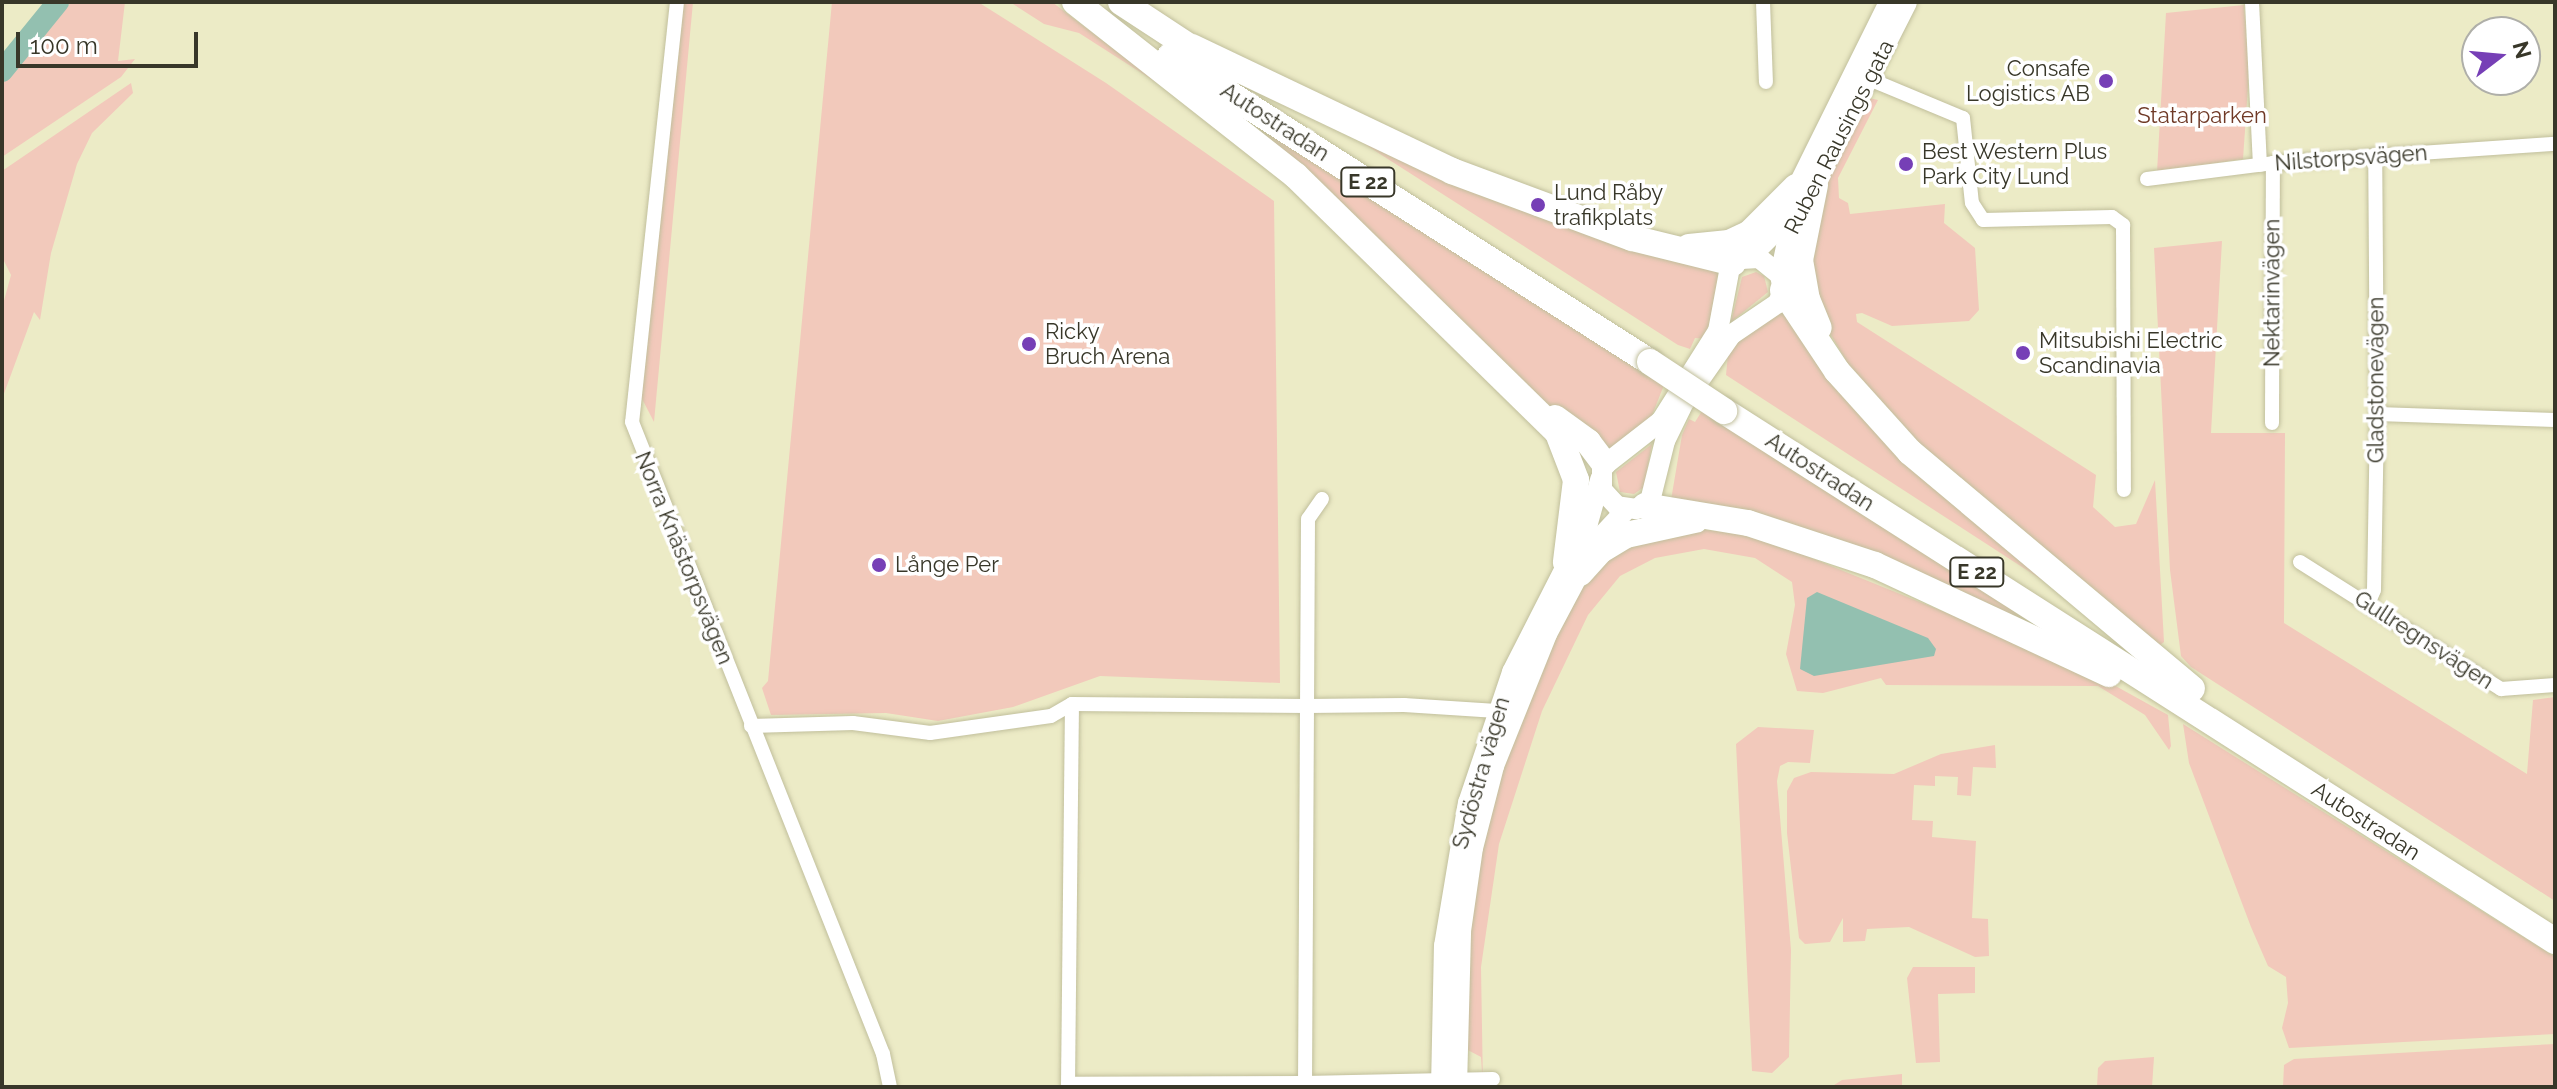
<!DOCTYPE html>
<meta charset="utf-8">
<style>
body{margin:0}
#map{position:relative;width:2557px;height:1089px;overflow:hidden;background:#ecebc6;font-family:Raleway,sans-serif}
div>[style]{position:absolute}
.green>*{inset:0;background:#f2c9bb}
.water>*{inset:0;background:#93c0b0}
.river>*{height:22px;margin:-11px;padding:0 11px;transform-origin:11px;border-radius:11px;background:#93c0b0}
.roads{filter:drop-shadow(0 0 2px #c1bf9c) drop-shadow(0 0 2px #c1bf9c)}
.street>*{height:14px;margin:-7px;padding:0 7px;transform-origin:7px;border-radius:7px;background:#fff}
.secondary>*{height:20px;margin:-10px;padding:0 10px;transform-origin:10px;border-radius:10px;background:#fff}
.highway>*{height:26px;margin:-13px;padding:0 13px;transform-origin:13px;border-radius:13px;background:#fff}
.bridges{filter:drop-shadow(0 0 2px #c1bf9c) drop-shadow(0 0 2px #c1bf9c)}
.highway-bridge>*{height:26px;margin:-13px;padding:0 13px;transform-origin:13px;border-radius:13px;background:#fff}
.dots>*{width:22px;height:22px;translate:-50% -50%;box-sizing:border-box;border:4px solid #fff;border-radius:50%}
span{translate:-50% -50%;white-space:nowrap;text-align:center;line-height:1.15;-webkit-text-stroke:7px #fff;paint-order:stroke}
.shield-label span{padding:2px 6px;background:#fff;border:2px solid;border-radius:6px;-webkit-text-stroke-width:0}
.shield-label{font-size:20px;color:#383729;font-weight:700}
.poi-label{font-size:22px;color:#383729}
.right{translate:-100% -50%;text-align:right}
.left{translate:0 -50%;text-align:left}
.park-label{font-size:22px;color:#6f3926}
.street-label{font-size:22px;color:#383729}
.frame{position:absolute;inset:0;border:4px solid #383729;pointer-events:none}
.north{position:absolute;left:2461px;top:16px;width:80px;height:80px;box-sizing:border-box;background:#fff;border:2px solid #afafa9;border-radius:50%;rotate:74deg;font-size:22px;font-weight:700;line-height:32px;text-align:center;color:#383729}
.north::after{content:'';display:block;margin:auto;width:28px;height:36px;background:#763fb6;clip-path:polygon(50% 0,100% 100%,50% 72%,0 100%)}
.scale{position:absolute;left:16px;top:32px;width:182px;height:36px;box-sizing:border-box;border:4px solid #383729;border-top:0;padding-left:10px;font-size:24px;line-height:28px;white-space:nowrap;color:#383729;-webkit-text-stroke:6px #fff;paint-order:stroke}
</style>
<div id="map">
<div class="green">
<div style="clip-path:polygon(71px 2px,125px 2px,118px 61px,135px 59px,121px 77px,2px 157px,2px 84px)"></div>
<div style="clip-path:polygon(682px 2px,693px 2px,654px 422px,637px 389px)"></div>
<div style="clip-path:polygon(832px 2px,978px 2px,1106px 83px,1274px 201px,1280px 683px,1100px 676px,1013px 707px,938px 721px,886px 713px,771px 715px,762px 688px,768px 681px)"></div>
<div style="clip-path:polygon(1010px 2px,1052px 2px,1165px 88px,1079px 33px,1044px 24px)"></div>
<div style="clip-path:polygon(2244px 5px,2249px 72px,2243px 159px,2157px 172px,2166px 13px)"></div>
<div style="clip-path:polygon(131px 83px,133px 93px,92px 133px,77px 164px,51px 253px,40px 320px,34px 312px,2px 399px,2px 308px,11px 275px,2px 257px,2px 171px)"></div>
<div style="clip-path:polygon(1869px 98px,1878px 100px,1838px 178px,1839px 198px,1848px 203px,1850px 214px,1945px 204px,1944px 223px,1975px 248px,1979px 310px,1969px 321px,1892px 326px,1862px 313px,1856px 314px,1857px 322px,2096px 475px,2093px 507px,2115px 527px,2136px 524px,2155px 480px,2164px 642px,2160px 645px,1955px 484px,1848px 364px,1824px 323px,1810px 282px,1824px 185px)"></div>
<div style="clip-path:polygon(1239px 113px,1664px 385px,1647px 428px,1606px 451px,1551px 409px)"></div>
<div style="clip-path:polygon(1327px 120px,1719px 269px,1707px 339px,1695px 338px,1690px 349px,1678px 345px)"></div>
<div style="clip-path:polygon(2222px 241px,2211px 433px,2285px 433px,2284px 623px,2527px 774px,2533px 700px,2555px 697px,2555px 901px,2191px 667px,2181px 656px,2170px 570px,2154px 248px)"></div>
<div style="clip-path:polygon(1756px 272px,1764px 276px,1768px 292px,1731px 322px,1742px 277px)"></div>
<div style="clip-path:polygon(1782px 308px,2056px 589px,1726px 375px,1729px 343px)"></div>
<div style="clip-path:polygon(1702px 411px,2041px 625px,2038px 629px,1671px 500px,1682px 435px,1689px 419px,1695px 422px)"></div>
<div style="clip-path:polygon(1652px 444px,1644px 487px,1634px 494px,1620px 492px,1616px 472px)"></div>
<div style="clip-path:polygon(1690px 528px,1741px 534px,1794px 551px,2083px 668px,2168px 715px,2171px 746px,2169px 750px,2145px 715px,2098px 686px,1886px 685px,1881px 678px,1823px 693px,1797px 691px,1786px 654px,1795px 605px,1792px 582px,1755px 558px,1704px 549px,1655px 558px,1620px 576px,1588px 615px,1542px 711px,1499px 844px,1481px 967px,1483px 1087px,1481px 1057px,1464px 1048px,1463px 985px,1478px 855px,1520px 711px,1578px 590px,1609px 552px)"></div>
<div style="clip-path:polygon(2183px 724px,2555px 957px,2555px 1034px,2289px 1048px,2282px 1028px,2288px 1003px,2286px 977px,2268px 966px,2251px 927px,2189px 763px)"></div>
<div style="clip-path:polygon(1758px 727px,1814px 730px,1810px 763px,1788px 762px,1780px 766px,1777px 781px,1791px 950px,1789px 1057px,1772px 1073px,1752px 1071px,1736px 744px)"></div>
<div style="clip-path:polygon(1995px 745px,1996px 768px,1973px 767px,1971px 796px,1957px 795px,1958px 777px,1935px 776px,1935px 786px,1914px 785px,1912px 820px,1933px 821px,1932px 837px,1976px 841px,1972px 918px,1988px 919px,1989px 956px,1975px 957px,1909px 927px,1867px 929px,1865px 941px,1843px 942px,1843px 918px,1830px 942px,1805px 944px,1799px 938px,1787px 833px,1787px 791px,1794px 778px,1811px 772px,1894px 774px,1941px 754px)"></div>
<div style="clip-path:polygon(1913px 967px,1975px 967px,1975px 993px,1938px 994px,1940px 1062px,1916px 1063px,1907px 978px)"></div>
<div style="clip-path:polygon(2555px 1044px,2555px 1087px,2283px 1087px,2284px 1065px,2294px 1059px)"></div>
<div style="clip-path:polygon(2154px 1057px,2152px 1087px,2097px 1087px,2098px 1068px,2105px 1061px)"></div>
<div style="clip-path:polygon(1902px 1074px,1902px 1087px,1831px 1087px,1842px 1080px)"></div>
</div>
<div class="water">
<div style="clip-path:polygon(1817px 592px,1928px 638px,1936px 649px,1934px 656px,1814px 676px,1800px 669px,1807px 598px)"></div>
</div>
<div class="river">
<div style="left:2px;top:71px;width:89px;rotate:-50.9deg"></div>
</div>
<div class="roads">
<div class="street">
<div style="left:677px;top:2px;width:422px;rotate:96.1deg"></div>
<div style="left:632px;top:422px;width:680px;rotate:68.34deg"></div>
<div style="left:883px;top:1054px;width:34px;rotate:78deg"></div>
<div style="left:1763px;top:2px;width:80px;rotate:87.9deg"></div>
<div style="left:2252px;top:2px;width:163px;rotate:87.2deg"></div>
<div style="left:1862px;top:76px;width:109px;rotate:22.6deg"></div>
<div style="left:1963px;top:118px;width:85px;rotate:84deg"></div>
<div style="left:1972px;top:203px;width:20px;rotate:57deg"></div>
<div style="left:1983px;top:220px;width:129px;rotate:-1.3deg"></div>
<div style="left:2112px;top:217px;width:14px;rotate:36deg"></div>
<div style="left:2123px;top:225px;width:265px;rotate:89.8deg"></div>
<div style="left:2147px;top:179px;width:127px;rotate:-7.2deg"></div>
<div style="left:2273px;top:163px;width:283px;rotate:-3.9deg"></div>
<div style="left:2377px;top:414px;width:178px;rotate:1.9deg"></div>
<div style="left:2272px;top:423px;width:260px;rotate:-89.8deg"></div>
<div style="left:1322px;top:499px;width:24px;rotate:125deg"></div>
<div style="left:1308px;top:519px;width:187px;rotate:90.3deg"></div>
<div style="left:1307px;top:706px;width:377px;rotate:90.3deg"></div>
<div style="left:1305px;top:1083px;width:237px;rotate:179.8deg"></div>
<div style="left:1068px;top:1084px;width:380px;rotate:-89.4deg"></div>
<div style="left:1072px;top:704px;width:235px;rotate:0.5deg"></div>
<div style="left:1307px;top:706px;width:97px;rotate:-0.6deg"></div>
<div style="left:1404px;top:705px;width:93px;rotate:3.7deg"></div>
<div style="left:2300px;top:562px;width:238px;rotate:32.3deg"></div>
<div style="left:2501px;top:689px;width:54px;rotate:-4.2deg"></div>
<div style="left:2368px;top:604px;width:15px;rotate:-67deg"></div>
<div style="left:2374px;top:590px;width:176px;rotate:-89deg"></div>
<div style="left:2377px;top:414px;width:259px;rotate:-90.4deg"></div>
<div style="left:751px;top:726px;width:102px;rotate:-1.7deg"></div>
<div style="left:853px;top:723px;width:78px;rotate:7.4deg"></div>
<div style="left:930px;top:733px;width:122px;rotate:-8deg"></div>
<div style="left:1051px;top:716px;width:24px;rotate:-30deg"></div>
<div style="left:1305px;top:1083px;width:188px;rotate:-1.2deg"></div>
</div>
<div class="secondary">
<div style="left:1750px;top:257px;width:35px;rotate:-45deg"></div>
<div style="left:1775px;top:232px;width:257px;rotate:-63.6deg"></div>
<div style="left:1759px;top:258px;width:27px;rotate:39deg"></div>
<div style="left:1780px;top:275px;width:15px;rotate:79deg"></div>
<div style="left:1783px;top:290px;width:14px;rotate:111deg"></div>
<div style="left:1778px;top:303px;width:57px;rotate:145.8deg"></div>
<div style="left:1731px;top:335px;width:82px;rotate:125deg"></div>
<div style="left:1684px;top:402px;width:43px;rotate:116deg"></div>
<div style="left:1665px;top:441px;width:62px;rotate:104deg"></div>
<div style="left:1650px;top:501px;width:16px;rotate:150deg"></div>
<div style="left:1636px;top:509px;width:19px;rotate:-171deg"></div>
<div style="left:1617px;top:506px;width:22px;rotate:-133deg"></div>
<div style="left:1602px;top:490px;width:23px;rotate:-90deg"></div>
<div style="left:1602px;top:467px;width:75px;rotate:-37.9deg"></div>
<div style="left:1661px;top:421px;width:107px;rotate:-57.7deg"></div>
<div style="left:1718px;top:331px;width:65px;rotate:-79.4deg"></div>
<div style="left:1730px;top:267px;width:14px;rotate:-36deg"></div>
<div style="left:1741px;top:259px;width:18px;rotate:-3deg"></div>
<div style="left:1780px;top:275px;width:39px;rotate:-78deg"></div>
<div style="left:1788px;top:237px;width:263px;rotate:-63.1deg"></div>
<div style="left:1441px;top:1087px;width:141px;rotate:-88.8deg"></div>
<div style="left:1444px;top:946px;width:145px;rotate:-80.5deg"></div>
<div style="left:1468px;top:803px;width:138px;rotate:-71.4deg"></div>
<div style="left:1512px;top:672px;width:167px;rotate:-63deg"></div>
<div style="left:1588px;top:523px;width:45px;rotate:-74.4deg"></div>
<div style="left:1457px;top:1087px;width:156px;rotate:-88.5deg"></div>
<div style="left:1461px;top:931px;width:84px;rotate:-81.8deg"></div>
<div style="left:1473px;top:848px;width:85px;rotate:-75.6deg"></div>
<div style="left:1494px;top:766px;width:142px;rotate:-68.1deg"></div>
<div style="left:1547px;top:634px;width:104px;rotate:-62deg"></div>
<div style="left:1596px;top:542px;width:45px;rotate:-46.8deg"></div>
</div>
<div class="highway">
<div style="left:1075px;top:2px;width:281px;rotate:38.2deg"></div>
<div style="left:1296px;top:176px;width:367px;rotate:44.4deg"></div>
<div style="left:1558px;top:433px;width:50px;rotate:69deg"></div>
<div style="left:1576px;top:480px;width:83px;rotate:97deg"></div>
<div style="left:1121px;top:2px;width:100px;rotate:33.2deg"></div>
<div style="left:1192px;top:47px;width:288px;rotate:25.5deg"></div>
<div style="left:1452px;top:171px;width:192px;rotate:20.4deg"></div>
<div style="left:1632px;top:238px;width:104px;rotate:13.9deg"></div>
<div style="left:1170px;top:56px;width:569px;rotate:32.52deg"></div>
<div style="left:1815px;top:185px;width:76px;rotate:101.3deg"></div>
<div style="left:1800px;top:260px;width:40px;rotate:80deg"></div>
<div style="left:1807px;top:299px;width:31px;rotate:68deg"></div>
<div style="left:1689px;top:247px;width:40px;rotate:-5.7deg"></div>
<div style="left:1729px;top:243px;width:23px;rotate:-25deg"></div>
<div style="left:1750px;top:233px;width:65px;rotate:-45deg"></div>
<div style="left:1783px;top:290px;width:97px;rotate:56.3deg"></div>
<div style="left:1837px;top:371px;width:109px;rotate:48deg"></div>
<div style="left:1910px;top:452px;width:368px;rotate:40deg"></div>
<div style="left:1724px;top:411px;width:986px;rotate:32.53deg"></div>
<div style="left:1555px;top:418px;width:41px;rotate:36deg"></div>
<div style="left:1588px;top:442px;width:26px;rotate:53deg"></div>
<div style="left:1645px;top:506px;width:104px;rotate:9.4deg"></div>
<div style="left:1748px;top:523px;width:134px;rotate:18.3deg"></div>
<div style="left:1875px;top:565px;width:258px;rotate:25deg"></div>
<div style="left:1580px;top:573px;width:31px;rotate:-48deg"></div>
<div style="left:1601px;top:550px;width:29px;rotate:-31deg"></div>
<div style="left:1626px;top:535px;width:71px;rotate:-12.3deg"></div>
</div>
</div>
<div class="bridges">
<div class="highway-bridge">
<div style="left:1650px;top:362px;width:89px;rotate:33.5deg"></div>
</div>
</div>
<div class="dots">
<div style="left:2106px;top:81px;background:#763fb6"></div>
<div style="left:1906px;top:164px;background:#763fb6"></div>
<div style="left:1538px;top:205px;background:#763fb6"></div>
<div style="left:1029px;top:344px;background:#763fb6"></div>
<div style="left:2023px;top:353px;background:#763fb6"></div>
<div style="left:879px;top:565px;background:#763fb6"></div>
</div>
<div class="shield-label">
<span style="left:1368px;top:182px">E 22</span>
<span style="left:1977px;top:572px">E 22</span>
</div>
<div class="poi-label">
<span class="right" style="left:2090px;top:81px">Consafe<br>Logistics AB</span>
<span class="left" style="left:1922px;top:164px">Best Western Plus<br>Park City Lund</span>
<span class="left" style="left:1554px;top:205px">Lund Råby<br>trafikplats</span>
<span class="left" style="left:1045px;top:344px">Ricky<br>Bruch Arena</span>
<span class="left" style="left:2039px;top:353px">Mitsubishi Electric<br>Scandinavia</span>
<span class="left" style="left:895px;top:565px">Långe Per</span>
</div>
<div class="park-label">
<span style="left:2202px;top:116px">Statarparken</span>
</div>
<div class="street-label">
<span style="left:1275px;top:122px;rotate:33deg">Autostradan</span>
<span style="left:1839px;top:137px;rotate:-63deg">Ruben Rausings gata</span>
<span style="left:2351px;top:158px;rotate:-4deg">Nilstorpsvägen</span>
<span style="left:2272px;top:293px;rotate:-90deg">Nektarinvägen</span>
<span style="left:2376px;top:380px;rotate:-90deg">Gladstonevägen</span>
<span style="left:1820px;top:472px;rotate:33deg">Autostradan</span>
<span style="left:684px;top:558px;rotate:68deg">Norra Knästorpsvägen</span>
<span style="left:2424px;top:640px;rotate:33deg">Gullregnsvägen</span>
<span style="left:1481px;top:773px;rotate:-74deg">Sydöstra vägen</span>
<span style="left:2366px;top:821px;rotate:33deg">Autostradan</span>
</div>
<div class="frame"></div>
<div class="north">N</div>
<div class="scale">100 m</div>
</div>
